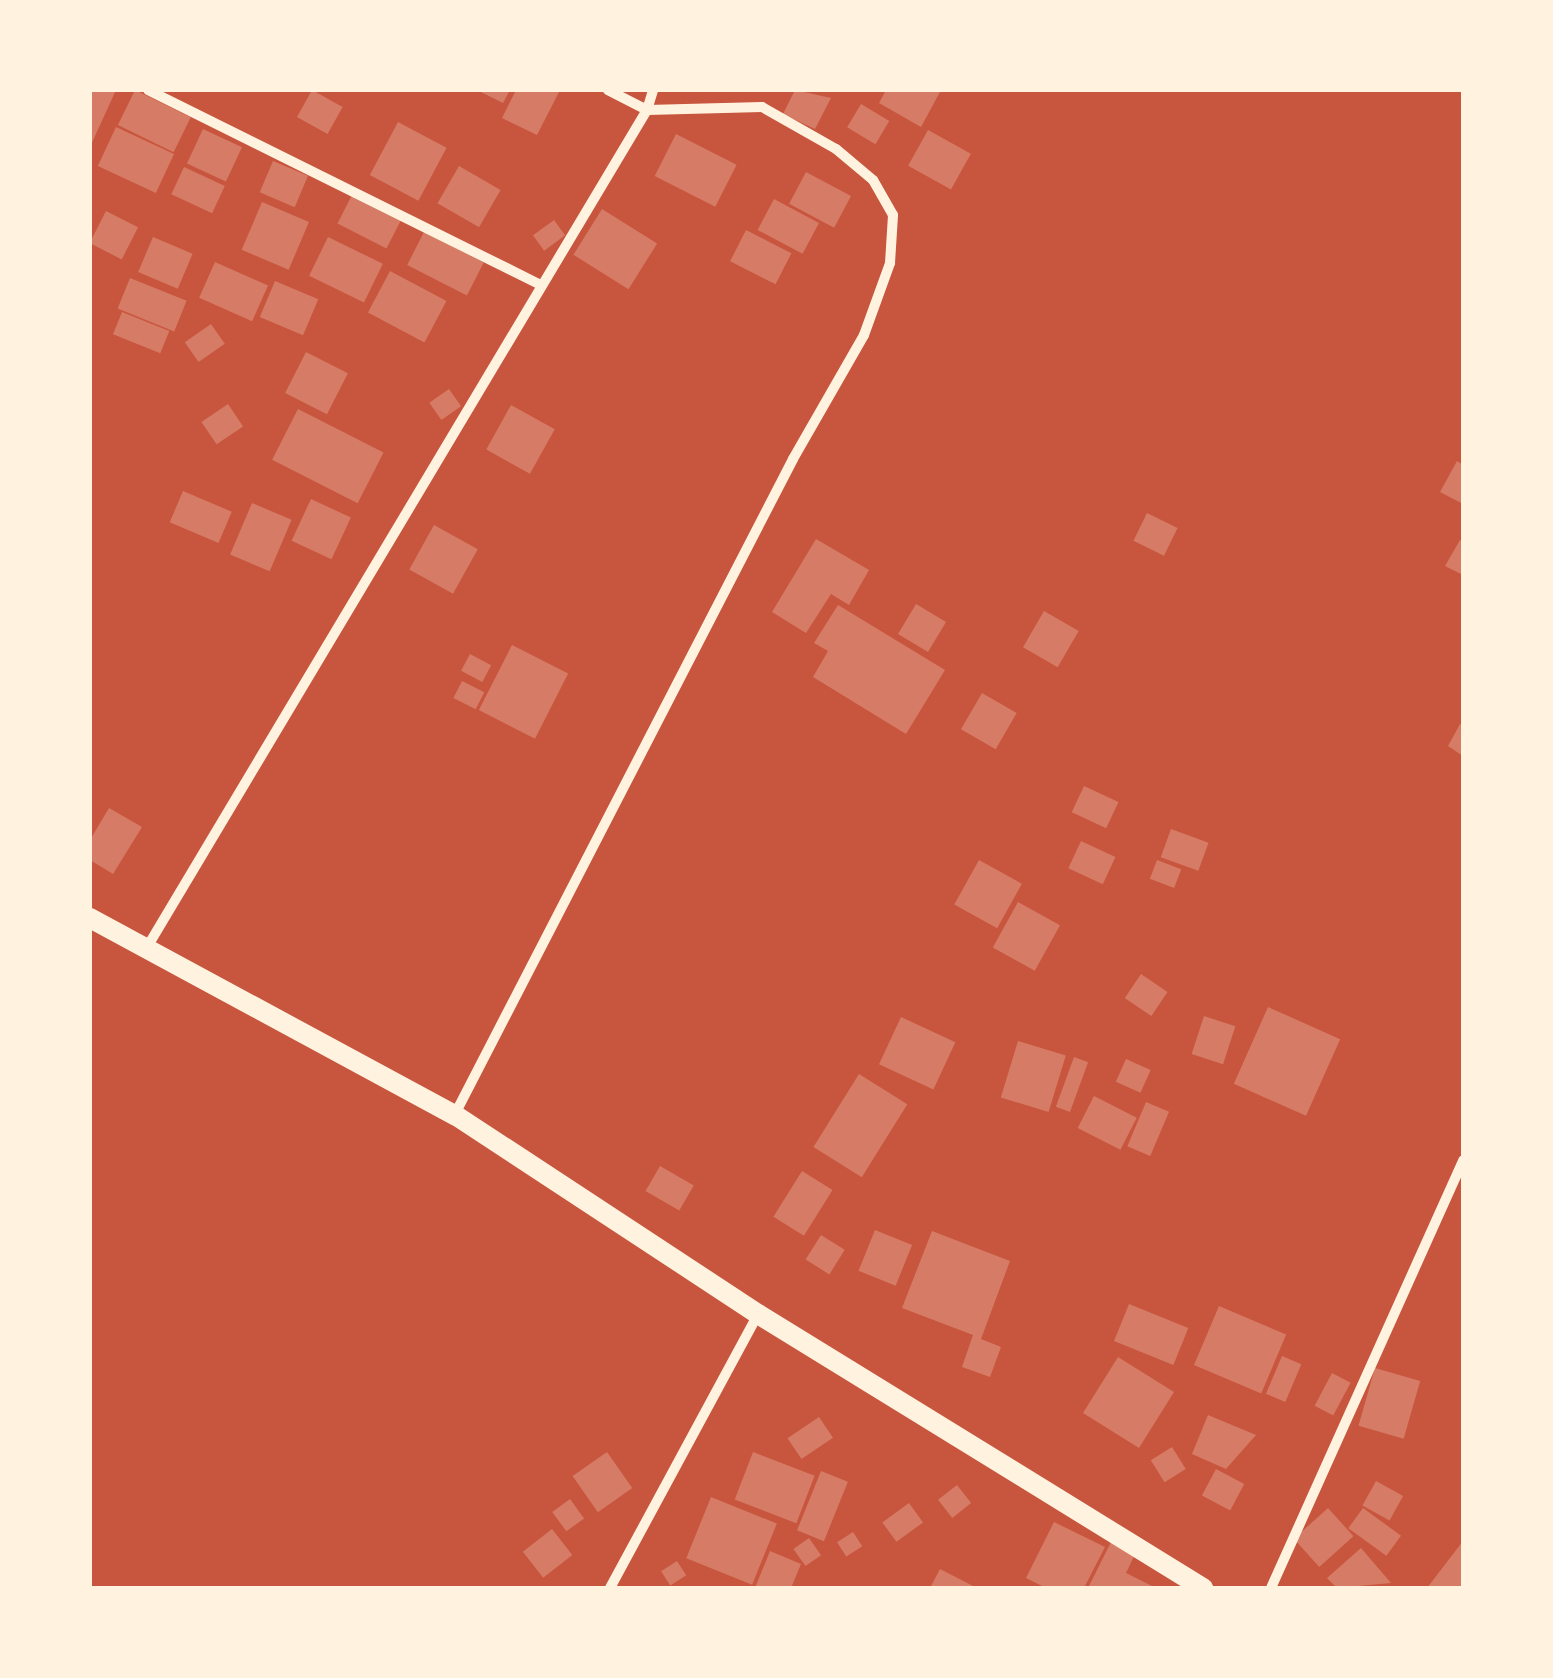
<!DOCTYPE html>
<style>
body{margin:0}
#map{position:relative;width:1553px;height:1678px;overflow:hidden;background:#c8553d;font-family:Montserrat,sans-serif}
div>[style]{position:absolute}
.building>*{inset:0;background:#d67c66;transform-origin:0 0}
.minor>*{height:10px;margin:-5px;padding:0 5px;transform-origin:5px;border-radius:5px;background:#fff3e0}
.secondary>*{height:20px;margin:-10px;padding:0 10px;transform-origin:10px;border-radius:10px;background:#fff3e0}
span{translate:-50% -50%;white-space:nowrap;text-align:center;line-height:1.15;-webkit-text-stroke:9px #fff3e0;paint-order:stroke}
.frame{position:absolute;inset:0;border:92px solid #fff3e0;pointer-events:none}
</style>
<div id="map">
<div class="building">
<div style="clip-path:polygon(90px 90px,116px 90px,90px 147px)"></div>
<div style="left:135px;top:90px;width:62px;height:39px;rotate:26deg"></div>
<div style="left:312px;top:90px;width:35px;height:31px;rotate:29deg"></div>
<div style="clip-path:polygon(477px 90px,510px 90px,503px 103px)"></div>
<div style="clip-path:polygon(516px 90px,559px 92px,537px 135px,502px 118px)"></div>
<div style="clip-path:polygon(795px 90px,831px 98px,815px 129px,783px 114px)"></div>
<div style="clip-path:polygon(886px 90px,941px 90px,921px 127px,879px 103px)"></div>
<div style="left:861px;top:104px;width:33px;height:27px;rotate:31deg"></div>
<div style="left:398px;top:122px;width:55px;height:60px;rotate:28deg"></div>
<div style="left:116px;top:127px;width:64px;height:43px;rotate:25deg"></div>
<div style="left:203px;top:129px;width:43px;height:38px;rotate:25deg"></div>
<div style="left:928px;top:130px;width:49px;height:41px;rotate:29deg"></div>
<div style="left:676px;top:134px;width:68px;height:47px;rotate:27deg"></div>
<div style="left:273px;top:161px;width:38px;height:34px;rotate:23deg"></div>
<div style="left:459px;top:166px;width:48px;height:43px;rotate:30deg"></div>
<div style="left:184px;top:167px;width:45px;height:30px;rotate:25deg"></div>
<div style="left:806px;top:172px;width:51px;height:36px;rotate:28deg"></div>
<div style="left:352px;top:195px;width:55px;height:32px;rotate:27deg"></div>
<div style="left:774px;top:199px;width:51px;height:35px;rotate:28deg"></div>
<div style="left:262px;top:202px;width:51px;height:52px;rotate:23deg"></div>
<div style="left:602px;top:209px;width:65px;height:54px;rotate:32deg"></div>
<div style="left:106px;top:211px;width:36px;height:36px;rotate:27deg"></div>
<div style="left:554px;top:220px;width:19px;height:26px;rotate:54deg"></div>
<div style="left:746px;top:230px;width:51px;height:35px;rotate:27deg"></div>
<div style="left:424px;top:232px;width:67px;height:37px;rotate:27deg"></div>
<div style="left:153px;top:237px;width:43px;height:38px;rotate:23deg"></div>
<div style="left:328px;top:237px;width:61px;height:43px;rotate:26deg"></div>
<div style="left:215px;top:262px;width:58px;height:39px;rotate:24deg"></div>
<div style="left:390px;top:271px;width:64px;height:47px;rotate:28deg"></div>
<div style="left:130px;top:278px;width:61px;height:33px;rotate:22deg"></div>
<div style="left:275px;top:281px;width:47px;height:39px;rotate:23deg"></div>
<div style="left:122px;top:312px;width:51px;height:24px;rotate:22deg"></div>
<div style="left:211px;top:324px;width:24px;height:32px;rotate:55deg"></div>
<div style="left:306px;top:352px;width:47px;height:46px;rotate:27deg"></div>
<div style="left:449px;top:389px;width:21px;height:24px;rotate:55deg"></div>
<div style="left:228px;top:404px;width:27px;height:32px;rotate:56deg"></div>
<div style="left:511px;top:405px;width:50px;height:51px;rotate:29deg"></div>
<div style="left:298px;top:409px;width:96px;height:57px;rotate:27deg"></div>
<div style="clip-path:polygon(1457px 461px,1463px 465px,1463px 504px,1440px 492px)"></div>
<div style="left:183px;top:491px;width:53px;height:34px;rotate:23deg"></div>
<div style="left:311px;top:499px;width:44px;height:46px;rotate:25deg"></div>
<div style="left:252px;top:503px;width:43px;height:56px;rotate:23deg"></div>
<div style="left:1147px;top:513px;width:34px;height:31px;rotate:26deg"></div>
<div style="left:434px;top:525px;width:50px;height:51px;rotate:29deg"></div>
<div style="clip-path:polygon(816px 539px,869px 570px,849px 605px,831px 594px,806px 633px,772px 612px)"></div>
<div style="clip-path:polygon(1460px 540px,1463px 541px,1463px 575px,1445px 566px)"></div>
<div style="left:916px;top:604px;width:35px;height:35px;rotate:31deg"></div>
<div style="clip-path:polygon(838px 605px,945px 670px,906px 734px,813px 677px,828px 651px,814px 643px)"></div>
<div style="left:1044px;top:611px;width:40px;height:42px;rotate:30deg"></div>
<div style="left:512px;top:645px;width:63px;height:73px;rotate:27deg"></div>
<div style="left:470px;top:654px;width:24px;height:19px;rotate:28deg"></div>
<div style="left:462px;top:681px;width:25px;height:19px;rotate:27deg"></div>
<div style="left:982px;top:693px;width:40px;height:42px;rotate:30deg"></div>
<div style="clip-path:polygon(1460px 724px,1463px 726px,1463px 756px,1448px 746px)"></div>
<div style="left:1084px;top:786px;width:38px;height:29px;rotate:25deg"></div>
<div style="clip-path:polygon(109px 808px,142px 827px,113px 874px,90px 860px,90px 840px)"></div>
<div style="left:1171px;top:829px;width:40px;height:30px;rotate:20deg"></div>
<div style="left:1081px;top:841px;width:38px;height:30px;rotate:25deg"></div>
<div style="left:979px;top:860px;width:49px;height:51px;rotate:29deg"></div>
<div style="left:1157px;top:860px;width:26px;height:20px;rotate:21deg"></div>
<div style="left:1018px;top:902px;width:48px;height:52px;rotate:29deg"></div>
<div style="left:1141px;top:974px;width:32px;height:29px;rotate:34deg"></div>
<div style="left:1268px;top:1007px;width:79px;height:84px;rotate:24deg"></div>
<div style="left:1204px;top:1016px;width:33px;height:40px;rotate:18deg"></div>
<div style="left:901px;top:1017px;width:60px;height:52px;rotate:25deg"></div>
<div style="left:1018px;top:1041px;width:50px;height:59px;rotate:17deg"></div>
<div style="left:1074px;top:1057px;width:15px;height:53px;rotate:20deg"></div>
<div style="left:1126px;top:1059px;width:27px;height:25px;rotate:24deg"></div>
<div style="left:859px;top:1074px;width:57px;height:86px;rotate:32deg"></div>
<div style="left:1094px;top:1096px;width:48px;height:36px;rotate:27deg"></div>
<div style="left:1146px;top:1102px;width:25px;height:48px;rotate:23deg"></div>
<div style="left:660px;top:1166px;width:39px;height:29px;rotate:30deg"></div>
<div style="left:802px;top:1171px;width:36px;height:54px;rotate:32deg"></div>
<div style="left:875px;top:1230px;width:40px;height:44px;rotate:22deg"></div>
<div style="clip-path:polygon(932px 1231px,1010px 1261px,981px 1339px,1001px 1347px,990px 1377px,962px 1367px,973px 1335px,902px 1308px)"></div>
<div style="left:821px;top:1235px;width:28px;height:29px;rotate:32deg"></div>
<div style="left:1129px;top:1304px;width:64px;height:40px;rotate:22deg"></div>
<div style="left:1219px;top:1306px;width:73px;height:64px;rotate:23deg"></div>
<div style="left:1282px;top:1356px;width:21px;height:41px;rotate:23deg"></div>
<div style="left:1118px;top:1357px;width:66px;height:66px;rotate:32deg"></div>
<div style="left:1375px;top:1368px;width:47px;height:60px;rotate:16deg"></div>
<div style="left:1332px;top:1373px;width:21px;height:37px;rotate:28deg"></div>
<div style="clip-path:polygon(1208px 1415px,1256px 1435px,1226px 1469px,1192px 1454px)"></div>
<div style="left:819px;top:1417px;width:25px;height:38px;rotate:56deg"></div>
<div style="left:1172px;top:1447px;width:26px;height:25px;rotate:58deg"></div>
<div style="left:607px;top:1452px;width:44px;height:42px;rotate:55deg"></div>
<div style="left:753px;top:1452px;width:66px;height:51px;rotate:21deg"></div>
<div style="left:1216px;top:1469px;width:32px;height:30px;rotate:28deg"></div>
<div style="left:821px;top:1471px;width:29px;height:64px;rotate:22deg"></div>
<div style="left:1376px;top:1481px;width:31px;height:28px;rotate:29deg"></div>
<div style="left:957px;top:1485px;width:23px;height:24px;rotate:52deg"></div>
<div style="left:711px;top:1497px;width:71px;height:66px;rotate:22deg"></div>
<div style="left:570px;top:1499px;width:24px;height:22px;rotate:54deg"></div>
<div style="left:909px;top:1503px;width:24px;height:33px;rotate:54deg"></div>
<div style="left:1328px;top:1508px;width:38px;height:46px;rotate:48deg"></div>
<div style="left:1363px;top:1508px;width:47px;height:25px;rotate:36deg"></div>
<div style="clip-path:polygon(1054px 1522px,1105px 1547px,1084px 1588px,1046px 1588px,1026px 1578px)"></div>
<div style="left:552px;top:1529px;width:33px;height:37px;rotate:52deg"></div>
<div style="left:853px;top:1532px;width:17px;height:19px;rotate:57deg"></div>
<div style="left:809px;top:1538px;width:21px;height:19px;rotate:55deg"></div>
<div style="clip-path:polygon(1112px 1540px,1136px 1552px,1126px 1573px,1156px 1588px,1088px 1588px)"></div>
<div style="clip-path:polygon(1463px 1541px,1463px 1588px,1427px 1588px)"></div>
<div style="clip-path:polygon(1361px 1548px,1391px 1583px,1337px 1588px,1327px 1578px)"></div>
<div style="clip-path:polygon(770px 1551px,801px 1564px,791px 1588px,755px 1588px)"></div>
<div style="left:677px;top:1561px;width:17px;height:19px;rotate:57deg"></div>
<div style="clip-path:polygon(940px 1569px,977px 1588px,930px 1588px)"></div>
</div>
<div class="minor">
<div style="left:148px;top:90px;width:436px;rotate:26.4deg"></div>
<div style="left:146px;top:949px;width:977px;rotate:-59.16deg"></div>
<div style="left:647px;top:110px;width:21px;rotate:-73deg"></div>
<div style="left:455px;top:1114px;width:737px;rotate:-62.7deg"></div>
<div style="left:793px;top:459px;width:143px;rotate:-60.2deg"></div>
<div style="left:864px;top:335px;width:77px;rotate:-70.1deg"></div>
<div style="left:890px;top:263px;width:48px;rotate:-86.4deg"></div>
<div style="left:893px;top:215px;width:40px;rotate:-119.7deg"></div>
<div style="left:873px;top:180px;width:48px;rotate:-140deg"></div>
<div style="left:836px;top:149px;width:85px;rotate:-150.4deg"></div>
<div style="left:762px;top:107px;width:115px;rotate:178.5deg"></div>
<div style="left:647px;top:110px;width:44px;rotate:-152.9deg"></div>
<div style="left:610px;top:1588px;width:311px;rotate:-61.6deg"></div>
<div style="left:1271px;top:1588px;width:469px;rotate:-65.8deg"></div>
</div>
<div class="secondary">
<div style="left:90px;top:918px;width:415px;rotate:28.4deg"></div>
<div style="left:455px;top:1115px;width:363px;rotate:33.3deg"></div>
<div style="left:758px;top:1314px;width:523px;rotate:31.62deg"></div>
</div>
<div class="frame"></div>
</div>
